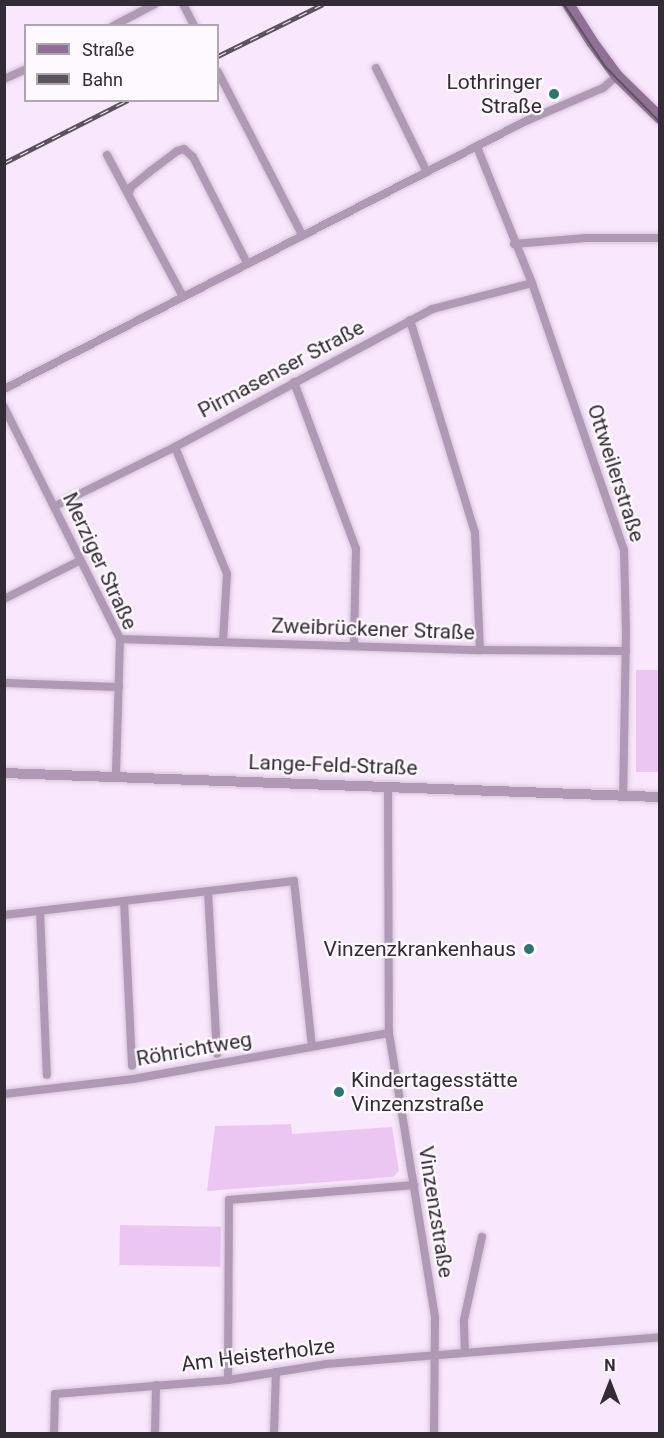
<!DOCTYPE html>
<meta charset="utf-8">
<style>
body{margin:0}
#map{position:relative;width:664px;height:1438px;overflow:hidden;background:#f9e7fd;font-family:Roboto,sans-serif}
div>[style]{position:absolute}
.green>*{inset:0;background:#ebc6f3;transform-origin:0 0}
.roads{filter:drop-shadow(0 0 2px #d5c5d9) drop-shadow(0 0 2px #d5c5d9)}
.minor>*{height:8px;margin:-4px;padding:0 4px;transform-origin:4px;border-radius:4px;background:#af99b4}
.tertiary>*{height:10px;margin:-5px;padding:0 5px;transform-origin:5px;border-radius:5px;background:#af99b4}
.secondary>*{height:12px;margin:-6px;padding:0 6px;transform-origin:6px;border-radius:6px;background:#907097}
.tram>*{height:1.5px;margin:-0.75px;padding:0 0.75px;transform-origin:0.75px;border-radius:0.75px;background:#5d5360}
.rail>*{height:5px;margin-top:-2.5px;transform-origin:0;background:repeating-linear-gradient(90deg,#fef9ff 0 9px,#5d5360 0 18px);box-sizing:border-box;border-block:2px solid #5d5360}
.dots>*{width:16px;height:16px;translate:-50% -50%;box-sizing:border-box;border:3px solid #fef9ff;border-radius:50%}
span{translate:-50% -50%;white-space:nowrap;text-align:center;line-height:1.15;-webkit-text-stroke:4.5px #fef9ff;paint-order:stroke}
.poi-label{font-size:21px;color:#332b35}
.right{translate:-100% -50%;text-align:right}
.left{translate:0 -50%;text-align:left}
.street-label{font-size:21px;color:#332b35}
.frame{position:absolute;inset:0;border:6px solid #332b35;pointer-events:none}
.legend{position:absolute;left:24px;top:24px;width:195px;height:78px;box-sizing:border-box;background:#fef9ff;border:2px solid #ada7ae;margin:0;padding:8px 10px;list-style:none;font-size:18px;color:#332b35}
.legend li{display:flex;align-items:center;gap:12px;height:30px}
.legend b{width:30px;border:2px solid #ada7ae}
.north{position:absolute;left:580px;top:1354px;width:60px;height:60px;-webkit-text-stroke:4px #fef9ff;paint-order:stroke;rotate:0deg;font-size:16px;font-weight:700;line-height:24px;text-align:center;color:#332b35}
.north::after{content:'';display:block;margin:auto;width:21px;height:27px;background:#332b35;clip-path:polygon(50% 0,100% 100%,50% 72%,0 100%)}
</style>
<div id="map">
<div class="green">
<div style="left:636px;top:670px;width:23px;height:102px"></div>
<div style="clip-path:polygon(291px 1124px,292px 1134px,392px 1127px,399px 1171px,393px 1177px,207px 1191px,215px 1126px)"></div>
<div style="left:120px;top:1225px;width:101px;height:40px;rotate:1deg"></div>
</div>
<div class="roads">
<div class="minor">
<div style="left:183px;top:4px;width:25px;rotate:63deg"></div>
<div style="left:113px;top:26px;width:47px;rotate:-27.6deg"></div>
<div style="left:376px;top:68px;width:116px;rotate:63.9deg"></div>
<div style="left:218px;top:72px;width:183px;rotate:62.7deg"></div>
<div style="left:4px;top:79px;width:24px;rotate:-24deg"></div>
<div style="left:477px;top:147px;width:147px;rotate:68deg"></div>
<div style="left:532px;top:283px;width:282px;rotate:71deg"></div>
<div style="left:624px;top:550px;width:82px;rotate:88.6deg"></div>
<div style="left:626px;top:632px;width:164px;rotate:91deg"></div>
<div style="left:107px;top:155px;width:161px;rotate:61.8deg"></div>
<div style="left:129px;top:193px;width:6px;rotate:-72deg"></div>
<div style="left:131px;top:187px;width:22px;rotate:-39deg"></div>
<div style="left:148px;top:173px;width:36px;rotate:-37deg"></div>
<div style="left:177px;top:151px;width:7px;rotate:-16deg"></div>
<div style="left:184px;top:149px;width:12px;rotate:42deg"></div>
<div style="left:193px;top:157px;width:119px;rotate:63deg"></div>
<div style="left:514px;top:244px;width:72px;rotate:-4.8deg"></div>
<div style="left:586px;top:238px;width:72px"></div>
<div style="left:410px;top:320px;width:222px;rotate:73deg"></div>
<div style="left:475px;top:532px;width:118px;rotate:87.6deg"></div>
<div style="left:294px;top:382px;width:178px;rotate:69.6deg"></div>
<div style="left:356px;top:549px;width:97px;rotate:91.2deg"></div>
<div style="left:4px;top:389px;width:587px;rotate:-27.18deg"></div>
<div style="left:526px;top:121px;width:84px;rotate:-23.2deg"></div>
<div style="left:603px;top:88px;width:18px;rotate:-41deg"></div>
<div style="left:4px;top:407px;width:259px;rotate:63.4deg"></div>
<div style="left:120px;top:639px;width:137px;rotate:91.7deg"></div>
<div style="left:175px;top:447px;width:137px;rotate:67.7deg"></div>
<div style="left:227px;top:574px;width:68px;rotate:93.4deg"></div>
<div style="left:55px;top:506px;width:134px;rotate:-26.2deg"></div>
<div style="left:175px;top:447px;width:292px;rotate:-28.2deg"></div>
<div style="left:432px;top:309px;width:103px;rotate:-14.6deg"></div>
<div style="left:4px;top:599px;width:84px;rotate:-26.9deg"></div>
<div style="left:120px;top:639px;width:360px;rotate:1.8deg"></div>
<div style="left:480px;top:650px;width:146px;rotate:0.4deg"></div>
<div style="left:4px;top:683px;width:115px;rotate:2deg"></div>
<div style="left:388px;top:786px;width:247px;rotate:89.8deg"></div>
<div style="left:389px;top:1033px;width:289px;rotate:80.8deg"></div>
<div style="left:435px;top:1318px;width:116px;rotate:90.5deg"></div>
<div style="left:208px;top:892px;width:162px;rotate:86.8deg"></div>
<div style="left:124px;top:901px;width:165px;rotate:87.2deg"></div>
<div style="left:40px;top:911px;width:164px;rotate:87.6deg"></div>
<div style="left:4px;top:915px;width:292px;rotate:-6.7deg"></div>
<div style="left:294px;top:881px;width:166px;rotate:83.8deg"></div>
<div style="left:4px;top:1094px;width:130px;rotate:-6.6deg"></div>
<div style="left:133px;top:1079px;width:260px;rotate:-10.2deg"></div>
<div style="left:465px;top:1353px;width:33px;rotate:-92deg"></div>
<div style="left:464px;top:1320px;width:85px;rotate:-77.8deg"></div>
<div style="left:228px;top:1380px;width:180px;rotate:-89.7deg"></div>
<div style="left:229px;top:1200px;width:186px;rotate:-4.6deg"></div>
<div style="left:54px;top:1434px;width:40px;rotate:-88.6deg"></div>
<div style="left:55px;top:1394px;width:174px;rotate:-4.6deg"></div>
<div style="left:228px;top:1380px;width:100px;rotate:-9.2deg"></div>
<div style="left:327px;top:1364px;width:334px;rotate:-4.6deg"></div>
<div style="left:155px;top:1434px;width:49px;rotate:-88.8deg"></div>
<div style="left:274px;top:1434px;width:62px;rotate:-88.2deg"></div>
</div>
<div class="tertiary">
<div style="left:4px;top:773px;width:656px;rotate:2.1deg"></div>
</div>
<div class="secondary">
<div style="left:568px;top:4px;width:45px;rotate:57.7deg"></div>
<div style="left:592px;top:42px;width:42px;rotate:53.7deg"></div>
<div style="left:617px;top:76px;width:60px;rotate:44.3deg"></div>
</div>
</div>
<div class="tram">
<div style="left:564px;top:4px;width:74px;rotate:56.5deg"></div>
<div style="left:605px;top:66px;width:78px;rotate:45.5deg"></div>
</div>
<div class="rail">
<div style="left:218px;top:56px;width:117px;rotate:-26.3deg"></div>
<div style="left:4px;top:163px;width:139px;rotate:-26.9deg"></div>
</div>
<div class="dots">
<div style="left:554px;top:94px;background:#2c7570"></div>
<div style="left:529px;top:949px;background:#2c7570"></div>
<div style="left:339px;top:1092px;background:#2c7570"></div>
</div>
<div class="poi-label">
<span class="right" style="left:542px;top:94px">Lothringer<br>Straße</span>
<span class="right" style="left:516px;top:949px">Vinzenzkrankenhaus</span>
<span class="left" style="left:351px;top:1092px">Kindertagesstätte<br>Vinzenzstraße</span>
</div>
<div class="street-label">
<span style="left:281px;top:369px;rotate:-28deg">Pirmasenser Straße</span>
<span style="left:616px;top:473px;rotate:72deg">Ottweilerstraße</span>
<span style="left:100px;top:561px;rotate:65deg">Merziger Straße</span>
<span style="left:373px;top:629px;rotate:2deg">Zweibrückener Straße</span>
<span style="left:333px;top:765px;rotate:2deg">Lange-Feld-Straße</span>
<span style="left:194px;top:1049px;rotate:-10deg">Röhrichtweg</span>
<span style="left:436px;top:1212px;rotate:81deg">Vinzenzstraße</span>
<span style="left:258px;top:1355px;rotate:-7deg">Am Heisterholze</span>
</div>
<div class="frame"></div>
<ul class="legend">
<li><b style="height:8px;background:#907097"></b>Straße</li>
<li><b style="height:8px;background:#5d5360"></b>Bahn</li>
</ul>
<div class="north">N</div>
</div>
